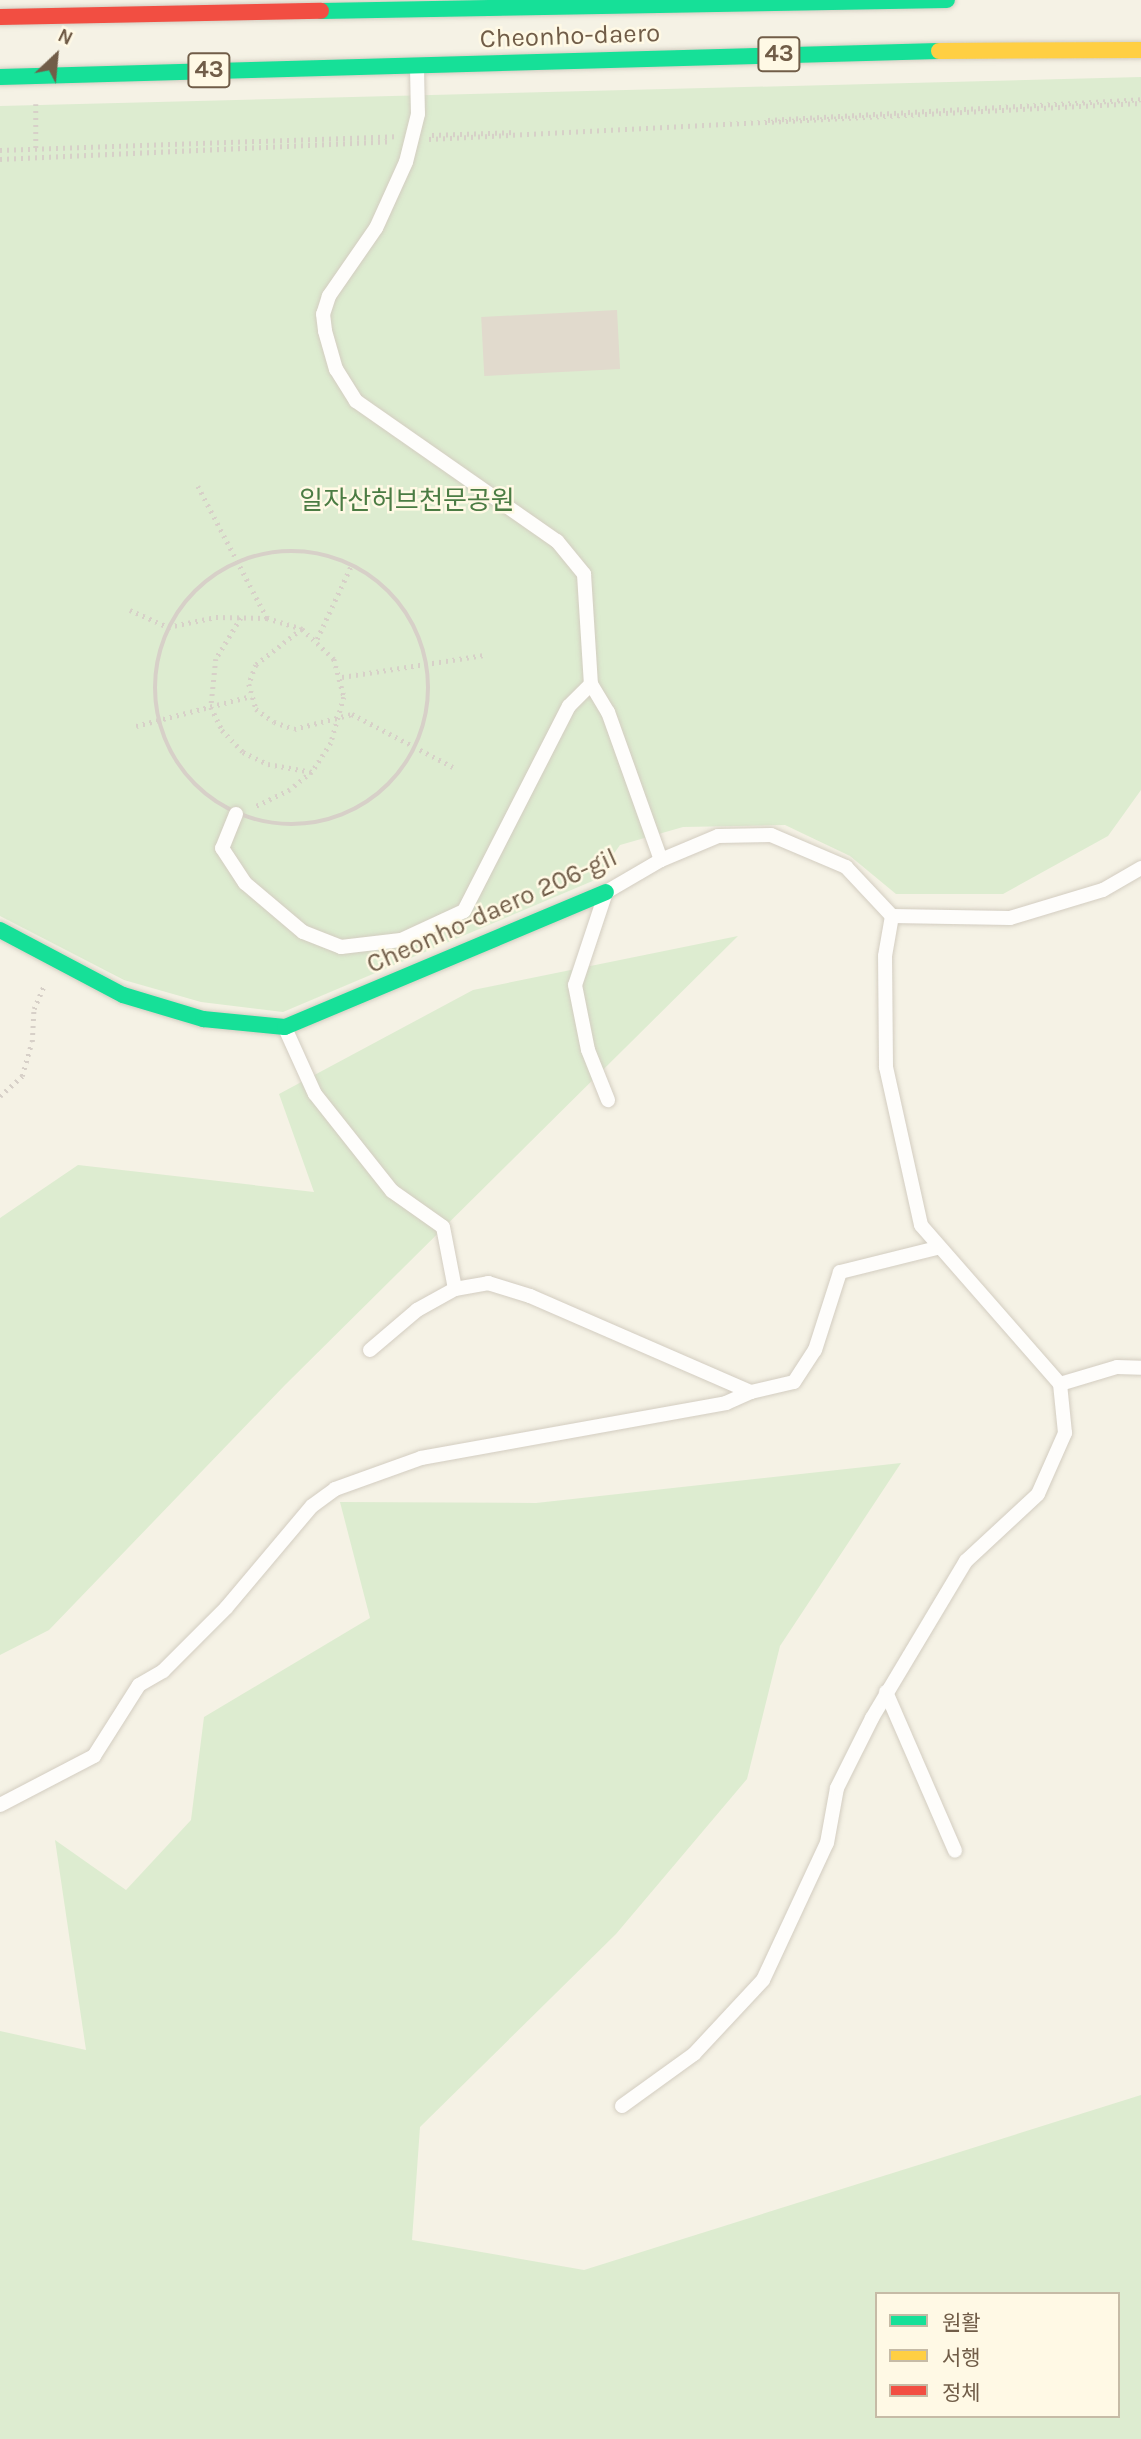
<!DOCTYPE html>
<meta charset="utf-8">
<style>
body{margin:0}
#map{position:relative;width:1141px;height:2439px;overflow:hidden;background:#f5f2e5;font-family:Karla,"Noto Sans KR",sans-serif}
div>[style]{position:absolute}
.green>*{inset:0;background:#ddecd0}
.building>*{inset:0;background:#e1dacd;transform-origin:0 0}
.path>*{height:4.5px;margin-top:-2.25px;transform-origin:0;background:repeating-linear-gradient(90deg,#d7d0c8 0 2px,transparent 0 7px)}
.path>.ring{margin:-2.25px;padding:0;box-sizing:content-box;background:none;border:4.5px solid #d7d0c8;border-radius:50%}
.roads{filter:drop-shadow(0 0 2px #d3cdc1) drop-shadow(0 0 2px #d3cdc1)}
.lane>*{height:14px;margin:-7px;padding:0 7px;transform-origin:7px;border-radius:7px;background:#fefdfb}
.fast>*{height:16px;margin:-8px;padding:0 8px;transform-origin:8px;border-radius:8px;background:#16e098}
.slow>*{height:16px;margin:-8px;padding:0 8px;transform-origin:8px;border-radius:8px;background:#ffcf43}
.jam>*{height:16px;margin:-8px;padding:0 8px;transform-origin:8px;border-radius:8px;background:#f24e42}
span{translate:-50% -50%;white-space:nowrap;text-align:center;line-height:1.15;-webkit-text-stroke:5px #fff9e5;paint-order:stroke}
.shield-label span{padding:2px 5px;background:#fff9e5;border:2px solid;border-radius:5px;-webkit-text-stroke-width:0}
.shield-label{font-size:24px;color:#715d48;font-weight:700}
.street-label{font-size:26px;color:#715d48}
.park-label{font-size:26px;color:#4b7c43}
.legend{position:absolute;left:875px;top:2292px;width:245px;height:126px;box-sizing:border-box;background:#fff9e5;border:2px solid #c6bba6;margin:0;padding:9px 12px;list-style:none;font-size:21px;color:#715d48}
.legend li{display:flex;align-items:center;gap:14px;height:35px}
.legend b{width:35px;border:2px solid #c6bba6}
.north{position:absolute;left:21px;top:21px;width:70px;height:70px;-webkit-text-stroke:5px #fff9e5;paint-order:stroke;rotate:26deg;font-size:19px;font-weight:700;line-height:28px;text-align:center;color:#715d48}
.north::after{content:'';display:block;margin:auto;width:24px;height:32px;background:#715d48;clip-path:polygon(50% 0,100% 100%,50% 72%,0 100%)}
</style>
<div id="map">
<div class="green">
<div style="clip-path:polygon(1141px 77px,1141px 790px,1108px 836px,1003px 894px,896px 894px,850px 856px,785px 825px,683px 827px,620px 845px,595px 880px,283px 1012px,201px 1002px,124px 980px,0 916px,0 106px)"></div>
<div style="clip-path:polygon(738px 936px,285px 1385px,49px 1630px,0 1655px,0 1218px,78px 1165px,314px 1192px,279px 1094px,473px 990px)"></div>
<div style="clip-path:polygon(evenodd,901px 1463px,780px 1646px,747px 1779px,616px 1934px,420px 2127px,412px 2240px,584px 2270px,1141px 2095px,1141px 2439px,0 2439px,0 2031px,86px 2050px,55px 1840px,126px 1890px,191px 1820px,204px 1717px,370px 1618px,340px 1502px,536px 1503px,901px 1463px,877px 2294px,1118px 2294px,1118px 2416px,877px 2416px,877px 2294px)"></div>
</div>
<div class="building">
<div style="left:617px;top:310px;width:59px;height:136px;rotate:87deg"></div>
</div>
<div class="path">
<div style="left:36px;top:104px;width:45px;rotate:90deg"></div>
<div style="left:768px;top:120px;width:374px;rotate:-3.2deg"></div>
<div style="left:432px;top:135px;width:83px;rotate:-2.1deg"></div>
<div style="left:429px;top:139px;width:713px;rotate:-2.89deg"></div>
<div style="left:0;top:150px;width:396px;rotate:-2deg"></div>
<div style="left:0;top:159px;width:392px;rotate:-2.6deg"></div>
<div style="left:198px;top:486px;width:149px;rotate:62.4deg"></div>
<div class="ring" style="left:155px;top:551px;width:269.5px;height:269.5px"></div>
<div style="left:130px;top:610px;width:42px;rotate:24.1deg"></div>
<div style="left:168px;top:627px;width:49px;rotate:-11.8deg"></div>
<div style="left:216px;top:617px;width:51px;rotate:1.1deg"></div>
<div style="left:267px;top:618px;width:37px;rotate:17deg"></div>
<div style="left:302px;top:629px;width:44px;rotate:43.2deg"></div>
<div style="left:334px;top:659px;width:39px;rotate:75deg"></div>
<div style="left:344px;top:697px;width:48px;rotate:105.8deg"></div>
<div style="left:331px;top:743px;width:35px;rotate:123deg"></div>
<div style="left:312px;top:772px;width:28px;rotate:141deg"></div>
<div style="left:290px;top:790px;width:41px;rotate:154.1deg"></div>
<div style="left:241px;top:618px;width:48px;rotate:121.4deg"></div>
<div style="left:216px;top:659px;width:48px;rotate:95.9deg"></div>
<div style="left:211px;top:707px;width:25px;rotate:64deg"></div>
<div style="left:222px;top:730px;width:30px;rotate:46deg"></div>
<div style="left:243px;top:752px;width:28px;rotate:26deg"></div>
<div style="left:268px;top:764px;width:45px;rotate:10.3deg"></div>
<div style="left:302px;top:629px;width:58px;rotate:142deg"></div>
<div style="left:256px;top:665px;width:20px;rotate:110deg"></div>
<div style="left:249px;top:684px;width:26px;rotate:74deg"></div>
<div style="left:256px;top:709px;width:22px;rotate:36deg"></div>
<div style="left:274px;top:722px;width:21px;rotate:19deg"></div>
<div style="left:294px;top:729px;width:60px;rotate:-14.5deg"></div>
<div style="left:352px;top:714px;width:114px;rotate:27.7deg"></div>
<div style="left:317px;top:639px;width:83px;rotate:-65deg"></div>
<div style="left:342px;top:677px;width:144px;rotate:-8.8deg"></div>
<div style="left:136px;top:726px;width:119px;rotate:-14.6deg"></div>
<div style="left:0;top:1096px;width:30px;rotate:-42deg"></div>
<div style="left:22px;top:1076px;width:35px;rotate:-74deg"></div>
<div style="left:32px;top:1042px;width:33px;rotate:-87deg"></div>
<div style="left:34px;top:1009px;width:26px;rotate:-67deg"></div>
</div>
<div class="roads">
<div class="lane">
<div style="left:417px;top:68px;width:46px;rotate:88.8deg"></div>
<div style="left:418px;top:114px;width:49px;rotate:104deg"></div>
<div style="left:406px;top:162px;width:72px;rotate:114.4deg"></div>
<div style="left:376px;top:228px;width:83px;rotate:124.7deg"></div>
<div style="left:329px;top:296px;width:19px;rotate:108deg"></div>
<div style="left:323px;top:314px;width:17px;rotate:83deg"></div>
<div style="left:325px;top:331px;width:40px;rotate:74deg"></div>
<div style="left:336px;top:369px;width:38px;rotate:58deg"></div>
<div style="left:356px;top:401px;width:245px;rotate:34.9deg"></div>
<div style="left:557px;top:541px;width:43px;rotate:50.7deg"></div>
<div style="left:584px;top:574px;width:110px;rotate:86.4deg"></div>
<div style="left:591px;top:684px;width:33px;rotate:59deg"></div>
<div style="left:608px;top:712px;width:157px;rotate:70.3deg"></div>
<div style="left:661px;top:860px;width:64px;rotate:149.8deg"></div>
<div style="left:606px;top:892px;width:98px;rotate:108.4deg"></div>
<div style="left:575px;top:985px;width:66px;rotate:78.7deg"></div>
<div style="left:588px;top:1050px;width:54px;rotate:68.2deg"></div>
<div style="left:236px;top:814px;width:37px;rotate:112deg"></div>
<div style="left:222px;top:848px;width:42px;rotate:56.7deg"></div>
<div style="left:245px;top:883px;width:76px;rotate:40.2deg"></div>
<div style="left:303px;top:932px;width:41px;rotate:21.5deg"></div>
<div style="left:341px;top:947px;width:60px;rotate:-6.7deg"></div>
<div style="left:401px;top:940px;width:69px;rotate:-24.7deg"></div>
<div style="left:464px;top:911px;width:230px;rotate:-62.9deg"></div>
<div style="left:569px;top:706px;width:31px;rotate:-45deg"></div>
<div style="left:661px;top:860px;width:62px;rotate:-22.8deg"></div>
<div style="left:718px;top:836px;width:53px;rotate:-1.1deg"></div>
<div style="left:771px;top:835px;width:82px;rotate:23.1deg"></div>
<div style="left:846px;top:867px;width:67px;rotate:46.8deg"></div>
<div style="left:892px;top:916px;width:118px;rotate:1deg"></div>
<div style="left:1010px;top:918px;width:97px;rotate:-16.8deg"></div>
<div style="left:1103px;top:890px;width:44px;rotate:-30.1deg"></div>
<div style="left:285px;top:1028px;width:72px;rotate:65.6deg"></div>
<div style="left:315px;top:1094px;width:124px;rotate:51.6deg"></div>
<div style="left:392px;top:1191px;width:62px;rotate:35.2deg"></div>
<div style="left:443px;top:1227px;width:63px;rotate:79deg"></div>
<div style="left:370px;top:1350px;width:62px;rotate:-40.4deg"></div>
<div style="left:417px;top:1310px;width:43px;rotate:-28.9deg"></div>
<div style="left:455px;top:1289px;width:34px;rotate:-10deg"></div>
<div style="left:488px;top:1283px;width:44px;rotate:17.2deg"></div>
<div style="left:530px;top:1296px;width:241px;rotate:23.5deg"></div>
<div style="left:751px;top:1392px;width:44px;rotate:-13.1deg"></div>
<div style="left:794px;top:1382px;width:38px;rotate:-57deg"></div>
<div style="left:815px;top:1350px;width:82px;rotate:-72.2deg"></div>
<div style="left:840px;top:1272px;width:100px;rotate:-13.9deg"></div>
<div style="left:1060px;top:1384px;width:59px;rotate:-16.6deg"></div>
<div style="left:1117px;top:1367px;width:24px;rotate:2deg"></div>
<div style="left:886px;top:1692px;width:173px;rotate:66.5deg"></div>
<div style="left:0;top:1805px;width:106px;rotate:-27.5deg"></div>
<div style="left:94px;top:1756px;width:84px;rotate:-57.6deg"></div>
<div style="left:139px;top:1685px;width:28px;rotate:-30deg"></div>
<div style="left:163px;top:1671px;width:89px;rotate:-45deg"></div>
<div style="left:226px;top:1608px;width:133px;rotate:-49.9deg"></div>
<div style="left:312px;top:1506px;width:29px;rotate:-36deg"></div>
<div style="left:335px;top:1489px;width:91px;rotate:-19.8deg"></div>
<div style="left:421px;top:1458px;width:310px;rotate:-10.2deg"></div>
<div style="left:726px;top:1403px;width:27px;rotate:-24deg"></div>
<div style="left:622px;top:2106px;width:89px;rotate:-35.8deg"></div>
<div style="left:694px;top:2054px;width:101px;rotate:-47deg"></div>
<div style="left:763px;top:1980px;width:151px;rotate:-65deg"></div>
<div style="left:827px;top:1843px;width:56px;rotate:-79.7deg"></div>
<div style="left:837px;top:1788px;width:78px;rotate:-63.4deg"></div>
<div style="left:872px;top:1718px;width:183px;rotate:-59.1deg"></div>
<div style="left:966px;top:1561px;width:98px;rotate:-42.9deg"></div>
<div style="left:1038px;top:1494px;width:67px;rotate:-66.1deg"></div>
<div style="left:1065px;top:1433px;width:49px;rotate:-95.8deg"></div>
<div style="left:1060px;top:1384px;width:211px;rotate:-131.2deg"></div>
<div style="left:921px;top:1225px;width:162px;rotate:-102.5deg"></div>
<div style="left:886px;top:1067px;width:111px;rotate:-90.5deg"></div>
<div style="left:885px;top:956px;width:41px;rotate:-80.1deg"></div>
</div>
<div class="fast">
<div style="left:321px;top:11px;width:626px;rotate:-1.01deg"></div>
<div style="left:0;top:77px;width:939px;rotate:-1.59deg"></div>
<div style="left:0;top:930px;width:139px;rotate:27.9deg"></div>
<div style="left:123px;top:995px;width:84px;rotate:16.7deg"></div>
<div style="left:203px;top:1019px;width:82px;rotate:5.6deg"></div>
<div style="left:285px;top:1027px;width:348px;rotate:-22.8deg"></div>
</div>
<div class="slow">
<div style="left:939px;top:51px;width:202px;rotate:-0.3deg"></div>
</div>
<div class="jam">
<div style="left:0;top:17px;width:321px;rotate:-1.1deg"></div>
</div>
</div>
<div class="shield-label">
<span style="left:779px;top:54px">43</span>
<span style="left:209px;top:70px">43</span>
</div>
<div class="street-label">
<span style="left:570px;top:36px;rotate:-2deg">Cheonho-daero</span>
<span style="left:492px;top:911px;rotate:-24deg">Cheonho-daero 206-gil</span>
</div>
<div class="park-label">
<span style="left:407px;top:501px">일자산허브천문공원</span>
</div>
<ul class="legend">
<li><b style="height:9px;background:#16e098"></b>원활</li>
<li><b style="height:9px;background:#ffcf43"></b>서행</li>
<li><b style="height:9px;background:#f24e42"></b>정체</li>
</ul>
<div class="north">N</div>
</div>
